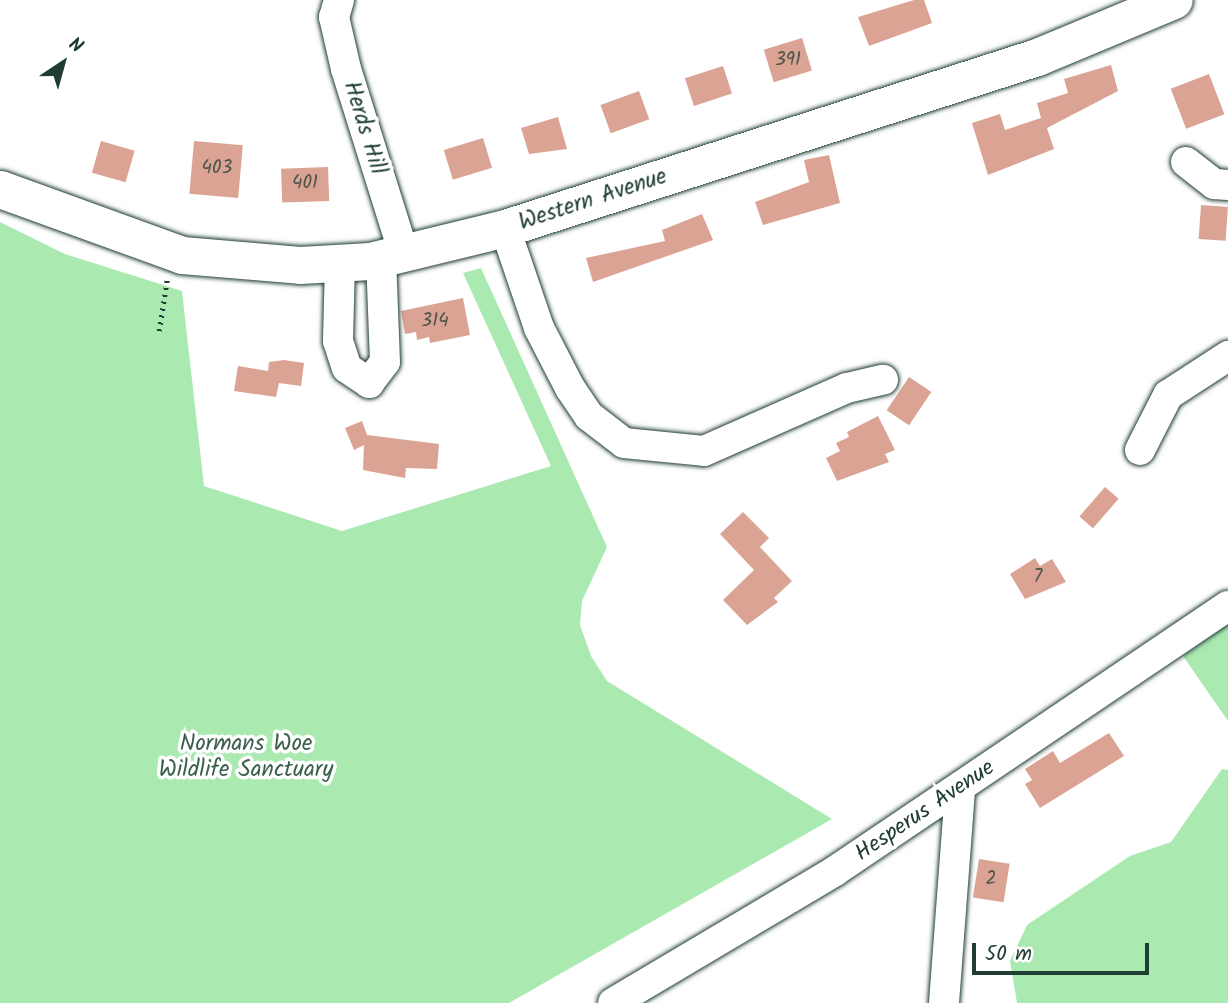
<!DOCTYPE html>
<style>
body{margin:0}
#map{position:relative;width:1228px;height:1003px;overflow:hidden;background:#fff;font-family:Kalam,sans-serif}
div>[style]{position:absolute}
.green>*{inset:0;background:#aaeab1}
.building>*{inset:0;background:#dba393;transform-origin:0 0}
.path>*{height:4.5px;margin-top:-2.25px;transform-origin:0;background:repeating-linear-gradient(90deg,#1f3d34 0 2px,transparent 0 7px)}
.roads{filter:drop-shadow(0 0 2px #1f3d34) drop-shadow(0 0 2px #1f3d34)}
.minor>*{height:30px;margin:-15px;padding:0 15px;transform-origin:15px;border-radius:15px;background:#fff}
.major>*{height:37px;margin:-18.5px;padding:0 18.5px;transform-origin:18.5px;border-radius:18.5px;background:#fff}
span{translate:-50% -50%;white-space:nowrap;text-align:center;line-height:1.15;-webkit-text-stroke:7px #fff;paint-order:stroke}
.number-label{font-size:19px;color:#4e564c}
.number-label span{-webkit-text-stroke-width:0}
.street-label{font-size:23px;color:#1f3d34}
.park-label{font-size:23px;color:#3b604d}
.north{position:absolute;left:28px;top:28px;width:70px;height:70px;-webkit-text-stroke:5px #fff;paint-order:stroke;rotate:36deg;font-size:19px;font-weight:700;line-height:28px;text-align:center;color:#1f3d34}
.north::after{content:'';display:block;margin:auto;width:24px;height:32px;background:#1f3d34;clip-path:polygon(50% 0,100% 100%,50% 72%,0 100%)}
.scale{position:absolute;left:972px;top:943px;width:177px;height:32px;box-sizing:border-box;border:4px solid #1f3d34;border-top:0;padding-left:9px;font-size:21px;line-height:24px;white-space:nowrap;color:#1f3d34;-webkit-text-stroke:5px #fff;paint-order:stroke}
</style>
<div id="map">
<div class="green">
<div style="clip-path:polygon(0 222px,65px 254px,182px 291px,204px 486px,342px 531px,551px 466px,463px 273px,481px 268px,607px 547px,582px 601px,580px 625px,591px 656px,607px 681px,832px 819px,509px 1003px,0 1003px)"></div>
<div style="clip-path:polygon(1228px 624px,1228px 721px,1183px 656px)"></div>
<div style="clip-path:polygon(1222px 769px,1228px 770px,1228px 1003px,1017px 1003px,1010px 961px,1027px 925px,1130px 856px,1171px 842px)"></div>
</div>
<div class="building">
<div style="clip-path:polygon(914px 0,924px 0,932px 23px,869px 46px,858px 17px)"></div>
<div style="left:802px;top:38px;width:34px;height:40px;rotate:73deg"></div>
<div style="clip-path:polygon(1111px 65px,1118px 91px,1047px 128px,1054px 149px,988px 175px,972px 123px,1000px 114px,1005px 130px,1041px 118px,1037px 103px,1068px 93px,1064px 79px)"></div>
<div style="left:723px;top:66px;width:29px;height:40px;rotate:72deg"></div>
<div style="left:1209px;top:74px;width:43px;height:41px;rotate:69deg"></div>
<div style="left:639px;top:91px;width:30px;height:41px;rotate:70deg"></div>
<div style="clip-path:polygon(558px 117px,567px 149px,529px 154px,521px 128px)"></div>
<div style="left:483px;top:138px;width:31px;height:41px;rotate:73deg"></div>
<div style="left:101px;top:141px;width:35px;height:33px;rotate:16deg"></div>
<div style="left:194px;top:141px;width:49px;height:53px;rotate:5deg"></div>
<div style="clip-path:polygon(829px 155px,840px 203px,763px 225px,755px 202px,809px 182px,804px 160px)"></div>
<div style="left:328px;top:167px;width:34px;height:47px;rotate:88deg"></div>
<div style="left:1201px;top:205px;width:27px;height:34px;rotate:4deg"></div>
<div style="clip-path:polygon(702px 214px,713px 240px,593px 282px,586px 258px,665px 241px,662px 230px)"></div>
<div style="clip-path:polygon(463px 298px,470px 335px,430px 343px,429px 337px,417px 340px,416px 332px,405px 334px,401px 311px)"></div>
<div style="clip-path:polygon(284px 360px,304px 363px,301px 386px,279px 383px,276px 397px,234px 391px,238px 366px,268px 371px,269px 362px)"></div>
<div style="left:909px;top:377px;width:27px;height:40px;rotate:34deg"></div>
<div style="clip-path:polygon(878px 416px,895px 450px,885px 454px,889px 462px,837px 481px,826px 458px,840px 451px,836px 443px,849px 437px,847px 432px)"></div>
<div style="clip-path:polygon(362px 421px,367px 435px,439px 444px,437px 469px,406px 468px,405px 478px,363px 470px,364px 445px,354px 450px,345px 428px)"></div>
<div style="left:1105px;top:487px;width:18px;height:39px;rotate:41deg"></div>
<div style="clip-path:polygon(743px 512px,769px 538px,760px 547px,792px 581px,774px 598px,778px 602px,747px 625px,723px 600px,754px 570px,720px 534px)"></div>
<div style="clip-path:polygon(1035px 558px,1040px 566px,1052px 559px,1066px 582px,1025px 599px,1010px 574px)"></div>
<div style="clip-path:polygon(1109px 733px,1124px 756px,1040px 808px,1025px 784px,1032px 780px,1025px 769px,1053px 751px,1060px 763px)"></div>
<div style="left:979px;top:859px;width:31px;height:39px;rotate:9deg"></div>
</div>
<div class="path">
<div style="left:159px;top:331px;width:52px;rotate:-81.1deg"></div>
</div>
<div class="roads">
<div class="minor">
<div style="left:339px;top:0;width:18px;rotate:106deg"></div>
<div style="left:334px;top:17px;width:53px;rotate:77deg"></div>
<div style="left:346px;top:69px;width:194px;rotate:72.6deg"></div>
<div style="left:1186px;top:162px;width:36px;rotate:38deg"></div>
<div style="left:1214px;top:184px;width:14px;rotate:4deg"></div>
<div style="left:505px;top:228px;width:106px;rotate:71.2deg"></div>
<div style="left:539px;top:328px;width:68px;rotate:62.7deg"></div>
<div style="left:570px;top:388px;width:34px;rotate:56deg"></div>
<div style="left:589px;top:416px;width:44px;rotate:37.6deg"></div>
<div style="left:624px;top:443px;width:80px;rotate:5.7deg"></div>
<div style="left:704px;top:451px;width:156px;rotate:-23.8deg"></div>
<div style="left:847px;top:388px;width:37px;rotate:-13deg"></div>
<div style="left:340px;top:263px;width:78px;rotate:91.5deg"></div>
<div style="left:338px;top:341px;width:28px;rotate:72deg"></div>
<div style="left:347px;top:368px;width:27px;rotate:34deg"></div>
<div style="left:369px;top:383px;width:26px;rotate:-53deg"></div>
<div style="left:385px;top:362px;width:103px;rotate:-92.2deg"></div>
<div style="left:1140px;top:450px;width:62px;rotate:-63deg"></div>
<div style="left:1168px;top:395px;width:72px;rotate:-33deg"></div>
<div style="left:613px;top:1003px;width:258px;rotate:-30.7deg"></div>
<div style="left:835px;top:871px;width:474px;rotate:-34deg"></div>
<div style="left:944px;top:1003px;width:216px;rotate:-85.7deg"></div>
</div>
<div class="major">
<div style="left:0;top:189px;width:194px;rotate:19.9deg"></div>
<div style="left:182px;top:255px;width:118px;rotate:4.8deg"></div>
<div style="left:300px;top:265px;width:70px;rotate:-3.3deg"></div>
<div style="left:370px;top:261px;width:139px;rotate:-13.7deg"></div>
<div style="left:505px;top:228px;width:559px;rotate:-17.82deg"></div>
<div style="left:1037px;top:57px;width:148px;rotate:-22.6deg"></div>
</div>
</div>
<div class="number-label">
<span style="left:788px;top:61px">391</span>
<span style="left:217px;top:169px">403</span>
<span style="left:305px;top:184px">401</span>
<span style="left:435px;top:322px">314</span>
<span style="left:1038px;top:578px">7</span>
<span style="left:991px;top:880px">2</span>
</div>
<div class="street-label">
<span style="left:364px;top:128px;rotate:73deg">Herds Hill</span>
<span style="left:593px;top:200px;rotate:-18deg">Western Avenue</span>
<span style="left:925px;top:811px;rotate:-34deg">Hesperus Avenue</span>
</div>
<div class="park-label">
<span style="left:246px;top:757px">Normans Woe<br>Wildlife Sanctuary</span>
</div>
<div class="north">N</div>
<div class="scale">50 m</div>
</div>
